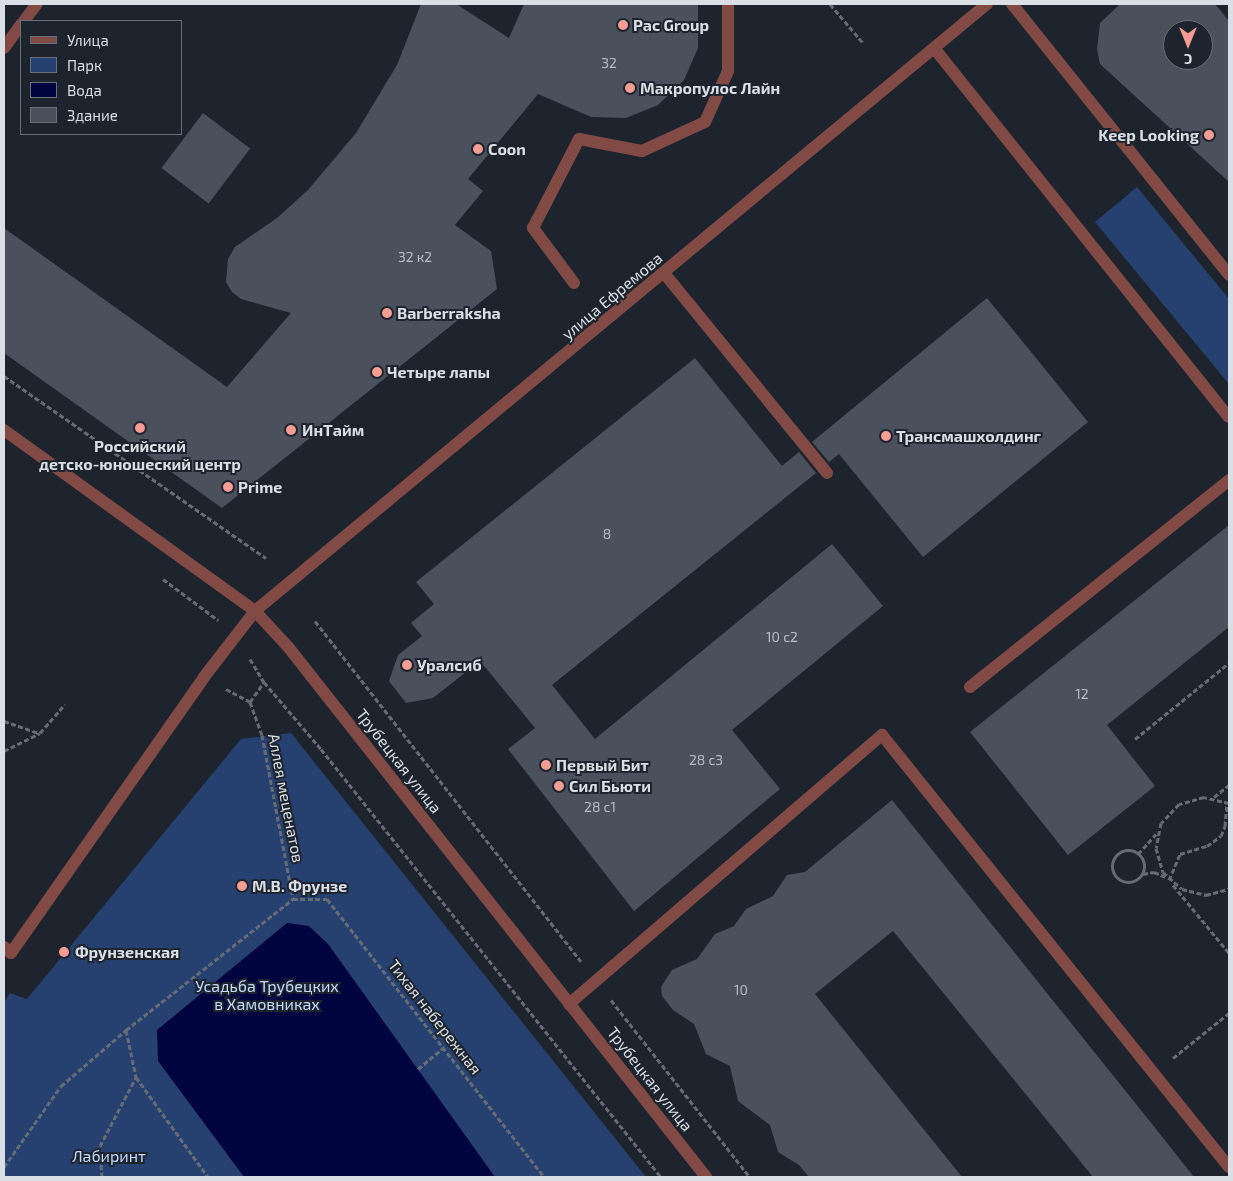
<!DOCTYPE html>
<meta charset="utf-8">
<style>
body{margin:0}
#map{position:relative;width:1233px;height:1181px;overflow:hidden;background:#1d242e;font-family:"Exo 2",sans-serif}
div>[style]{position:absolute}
.green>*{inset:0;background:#264170}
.water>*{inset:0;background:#00043f}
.building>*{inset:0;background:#4a515d;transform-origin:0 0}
.path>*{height:3px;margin-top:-1.5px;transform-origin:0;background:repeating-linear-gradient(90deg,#666c75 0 5px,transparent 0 7.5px)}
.path>.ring{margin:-1.5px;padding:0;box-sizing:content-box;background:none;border:3px solid #666c75;border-radius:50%}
.service>*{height:12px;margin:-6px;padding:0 6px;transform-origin:6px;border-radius:6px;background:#814a45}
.tertiary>*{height:12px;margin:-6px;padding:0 6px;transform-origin:6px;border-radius:6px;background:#814a45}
.dots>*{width:14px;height:14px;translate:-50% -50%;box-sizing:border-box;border:2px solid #1d242e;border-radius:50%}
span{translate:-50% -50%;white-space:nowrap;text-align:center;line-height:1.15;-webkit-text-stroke:4px #1d242e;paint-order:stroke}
.number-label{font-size:14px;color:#b6bcc4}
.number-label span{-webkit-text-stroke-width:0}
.poi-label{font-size:16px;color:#dadfe6;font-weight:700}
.left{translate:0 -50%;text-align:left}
.right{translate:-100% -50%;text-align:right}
.street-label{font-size:16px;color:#dadfe6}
.park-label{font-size:16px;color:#c4daff}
.frame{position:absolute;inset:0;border:5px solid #dadfe6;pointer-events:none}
.legend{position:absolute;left:20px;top:20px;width:162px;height:115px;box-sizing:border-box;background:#1d242e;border:1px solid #696f78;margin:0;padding:6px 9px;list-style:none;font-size:15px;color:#dadfe6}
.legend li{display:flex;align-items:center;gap:10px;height:25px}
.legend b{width:25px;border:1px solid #696f78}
.north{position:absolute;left:1163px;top:20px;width:50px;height:50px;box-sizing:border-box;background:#1d242e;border:1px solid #696f78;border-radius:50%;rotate:180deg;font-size:14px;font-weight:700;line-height:20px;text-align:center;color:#dadfe6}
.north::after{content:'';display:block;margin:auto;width:18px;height:22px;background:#f59c93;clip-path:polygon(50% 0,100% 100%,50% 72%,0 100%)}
</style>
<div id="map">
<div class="green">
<div style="clip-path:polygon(1137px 187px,1229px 299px,1229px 384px,1095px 222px)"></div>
<div style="clip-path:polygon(291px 733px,646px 1177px,4px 1177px,4px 1002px,10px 993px,27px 999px,241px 739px)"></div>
</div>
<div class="water">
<div style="clip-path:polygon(287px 923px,309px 926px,328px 944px,495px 1177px,244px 1177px,158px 1061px,157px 1030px)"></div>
</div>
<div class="building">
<div style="clip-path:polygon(421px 4px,456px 4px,509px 38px,524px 4px,698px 4px,698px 48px,684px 80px,658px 105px,626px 118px,591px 117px,538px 94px,468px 179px,483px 191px,455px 225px,491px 251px,497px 289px,222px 508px,4px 353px,4px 228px,227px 387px,291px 313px,241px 299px,232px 292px,226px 282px,228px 259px,235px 247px,277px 218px,308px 190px,356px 133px,397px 65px)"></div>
<div style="clip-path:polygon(evenodd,1120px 4px,1215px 4px,1229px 21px,1229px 182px,1100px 64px,1097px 49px,1100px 23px,1120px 4px,1173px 30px,1203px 30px,1203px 60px,1173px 60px,1173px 30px)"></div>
<div style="left:203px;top:113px;width:59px;height:69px;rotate:37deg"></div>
<div style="clip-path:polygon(987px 298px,1088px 422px,923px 557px,839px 454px,829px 462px,812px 442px)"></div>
<div style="clip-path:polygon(695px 358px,782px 466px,799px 452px,816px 473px,552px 685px,595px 739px,832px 544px,883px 606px,732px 730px,780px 789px,634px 911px,508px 749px,535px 728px,480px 661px,433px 698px,406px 703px,389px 681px,398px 655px,422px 636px,411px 623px,434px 604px,416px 582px)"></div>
<div style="clip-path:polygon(1229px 525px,1229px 627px,1107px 725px,1155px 786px,1068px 855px,970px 732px)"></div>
<div style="clip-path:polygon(892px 800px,1152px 1124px,1194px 1177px,1093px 1177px,893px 931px,815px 994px,962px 1177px,809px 1177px,799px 1165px,778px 1152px,770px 1125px,738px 1101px,730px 1066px,706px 1054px,694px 1024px,673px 1010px,662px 996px,661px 987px,672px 970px,697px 959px,715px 934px,734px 926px,746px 909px,773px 896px,787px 875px,805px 872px)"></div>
</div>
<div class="path">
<div style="left:830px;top:4px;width:52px;rotate:49.6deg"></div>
<div style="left:4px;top:376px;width:319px;rotate:34.8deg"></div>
<div style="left:163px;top:579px;width:69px;rotate:36.7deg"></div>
<div style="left:315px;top:621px;width:432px;rotate:52deg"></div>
<div style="left:250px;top:659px;width:27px;rotate:59deg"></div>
<div style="left:264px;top:682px;width:88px;rotate:49.6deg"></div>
<div style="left:321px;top:749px;width:547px;rotate:51.54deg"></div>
<div style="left:226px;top:689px;width:27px;rotate:28deg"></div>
<div style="left:250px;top:702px;width:35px;rotate:70deg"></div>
<div style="left:262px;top:735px;width:167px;rotate:79.3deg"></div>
<div style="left:250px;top:702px;width:24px;rotate:-55deg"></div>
<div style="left:4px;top:721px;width:37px;rotate:19deg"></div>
<div style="left:1135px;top:739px;width:121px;rotate:-39deg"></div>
<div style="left:4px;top:751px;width:40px;rotate:-26.6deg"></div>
<div style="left:40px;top:733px;width:38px;rotate:-49deg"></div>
<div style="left:1214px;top:797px;width:19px;rotate:-39deg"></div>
<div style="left:1229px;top:803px;width:26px;rotate:-167deg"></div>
<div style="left:1204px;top:797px;width:26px;rotate:164deg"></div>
<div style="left:1179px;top:804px;width:26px;rotate:133deg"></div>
<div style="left:1161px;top:823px;width:25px;rotate:101deg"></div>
<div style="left:1156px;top:848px;width:25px;rotate:74deg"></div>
<div style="left:1163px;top:872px;width:25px;rotate:42deg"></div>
<div style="left:1182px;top:889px;width:25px;rotate:14deg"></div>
<div style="left:1206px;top:895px;width:24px;rotate:-15deg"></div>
<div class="ring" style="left:1112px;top:850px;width:29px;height:29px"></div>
<div style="left:1138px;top:854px;width:27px;rotate:-48deg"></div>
<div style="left:1143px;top:874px;width:11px;rotate:-10deg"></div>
<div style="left:1154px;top:872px;width:15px;rotate:23deg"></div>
<div style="left:1169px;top:880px;width:28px;rotate:-67deg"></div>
<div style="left:1180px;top:854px;width:28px;rotate:-17deg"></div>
<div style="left:1207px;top:846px;width:17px;rotate:-36deg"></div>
<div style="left:1221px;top:836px;width:11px;rotate:-68deg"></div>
<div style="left:1225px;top:826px;width:24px;rotate:-85deg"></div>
<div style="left:1173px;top:885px;width:88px;rotate:50.5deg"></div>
<div style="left:293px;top:899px;width:34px"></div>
<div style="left:327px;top:899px;width:353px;rotate:52deg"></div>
<div style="left:611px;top:1000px;width:225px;rotate:51.9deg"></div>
<div style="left:126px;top:1030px;width:48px;rotate:78deg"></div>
<div style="left:136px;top:1077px;width:123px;rotate:54.2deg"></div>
<div style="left:1173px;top:1058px;width:72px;rotate:-38.8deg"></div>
<div style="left:418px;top:1069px;width:33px;rotate:-40deg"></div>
<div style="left:4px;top:1167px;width:99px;rotate:-54.9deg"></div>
<div style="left:61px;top:1086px;width:86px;rotate:-40.7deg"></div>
<div style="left:126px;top:1030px;width:212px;rotate:-38.1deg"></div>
<div style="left:102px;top:1177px;width:31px;rotate:-94deg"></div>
<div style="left:100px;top:1146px;width:78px;rotate:-62.4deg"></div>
</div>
<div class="service">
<div style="left:1012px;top:4px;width:347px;rotate:51.3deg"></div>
<div style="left:24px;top:21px;width:21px;rotate:-53deg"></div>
<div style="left:4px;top:48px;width:29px;rotate:-54deg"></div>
<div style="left:934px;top:48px;width:472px;rotate:51.4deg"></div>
<div style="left:664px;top:273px;width:258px;rotate:50.8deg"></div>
<div style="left:574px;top:283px;width:69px;rotate:-126.7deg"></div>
<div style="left:533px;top:228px;width:100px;rotate:-62.7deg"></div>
<div style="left:579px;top:139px;width:64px;rotate:10.8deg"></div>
<div style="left:642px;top:151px;width:69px;rotate:-24.7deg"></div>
<div style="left:705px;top:122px;width:56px;rotate:-65.7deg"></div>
<div style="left:728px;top:71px;width:67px;rotate:-90deg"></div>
<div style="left:970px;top:687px;width:332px;rotate:-38.6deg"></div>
<div style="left:4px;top:947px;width:9px;rotate:41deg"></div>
<div style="left:11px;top:953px;width:337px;rotate:-55deg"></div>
<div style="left:204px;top:677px;width:83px;rotate:-52.3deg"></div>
<div style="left:569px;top:1004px;width:413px;rotate:-40.7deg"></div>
<div style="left:882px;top:735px;width:554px;rotate:51.23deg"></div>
</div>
<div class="tertiary">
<div style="left:4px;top:430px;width:309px;rotate:35.8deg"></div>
<div style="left:255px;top:611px;width:50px;rotate:47.4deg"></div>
<div style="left:289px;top:648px;width:674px;rotate:51.75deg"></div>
<div style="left:255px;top:611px;width:951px;rotate:-39.67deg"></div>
</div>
<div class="dots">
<div style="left:623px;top:25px;background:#f59c93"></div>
<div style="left:630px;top:88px;background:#f59c93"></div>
<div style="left:1209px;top:135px;background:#f59c93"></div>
<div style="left:478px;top:149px;background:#f59c93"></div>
<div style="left:387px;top:313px;background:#f59c93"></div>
<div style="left:377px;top:372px;background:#f59c93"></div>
<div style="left:140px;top:428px;background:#f59c93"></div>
<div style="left:291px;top:430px;background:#f59c93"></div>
<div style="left:886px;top:436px;background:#f59c93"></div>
<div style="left:228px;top:487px;background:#f59c93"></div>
<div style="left:407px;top:665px;background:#f59c93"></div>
<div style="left:546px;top:765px;background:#f59c93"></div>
<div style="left:559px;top:786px;background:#f59c93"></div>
<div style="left:242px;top:886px;background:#f59c93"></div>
<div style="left:64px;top:952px;background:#f59c93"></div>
</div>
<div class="number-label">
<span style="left:609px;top:63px">32</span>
<span style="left:415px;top:257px">32 к2</span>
<span style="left:607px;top:534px">8</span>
<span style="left:782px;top:637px">10 с2</span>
<span style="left:1082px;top:694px">12</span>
<span style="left:706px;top:760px">28 с3</span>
<span style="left:600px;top:807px">28 с1</span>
<span style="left:741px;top:990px">10</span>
</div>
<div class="poi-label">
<span class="left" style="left:633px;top:25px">Pac Group</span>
<span class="left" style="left:640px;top:88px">Макропулос Лайн</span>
<span class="right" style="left:1199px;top:135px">Keep Looking</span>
<span class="left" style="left:488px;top:149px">Coon</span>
<span class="left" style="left:397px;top:313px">Barberraksha</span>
<span class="left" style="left:387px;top:372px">Четыре лапы</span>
<span class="left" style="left:302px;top:430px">ИнТайм</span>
<span class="left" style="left:896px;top:436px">Трансмашхолдинг</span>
<span style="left:140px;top:455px">Российский<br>детско-юношеский центр</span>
<span class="left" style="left:238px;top:487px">Prime</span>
<span class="left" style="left:417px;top:665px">Уралсиб</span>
<span class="left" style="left:556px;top:765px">Первый Бит</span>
<span class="left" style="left:569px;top:786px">Сил Бьюти</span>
<span class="left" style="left:252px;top:886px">М.В. Фрунзе</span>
<span class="left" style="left:75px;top:952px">Фрунзенская</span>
</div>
<div class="street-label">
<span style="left:612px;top:296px;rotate:-40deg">улица Ефремова</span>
<span style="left:399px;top:761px;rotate:52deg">Трубецкая улица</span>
<span style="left:286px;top:798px;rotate:79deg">Аллея меценатов</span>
<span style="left:435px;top:1017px;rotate:52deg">Тихая набережная</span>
<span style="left:650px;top:1079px;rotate:52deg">Трубецкая улица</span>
</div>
<div class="park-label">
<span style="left:267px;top:995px">Усадьба Трубецких<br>в Хамовниках</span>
<span style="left:109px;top:1156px">Лабиринт</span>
</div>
<div class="frame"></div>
<ul class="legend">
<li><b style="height:6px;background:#814a45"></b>Улица</li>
<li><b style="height:14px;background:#264170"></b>Парк</li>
<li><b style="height:14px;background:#00043f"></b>Вода</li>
<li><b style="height:14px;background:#4a515d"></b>Здание</li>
</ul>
<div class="north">С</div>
</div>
